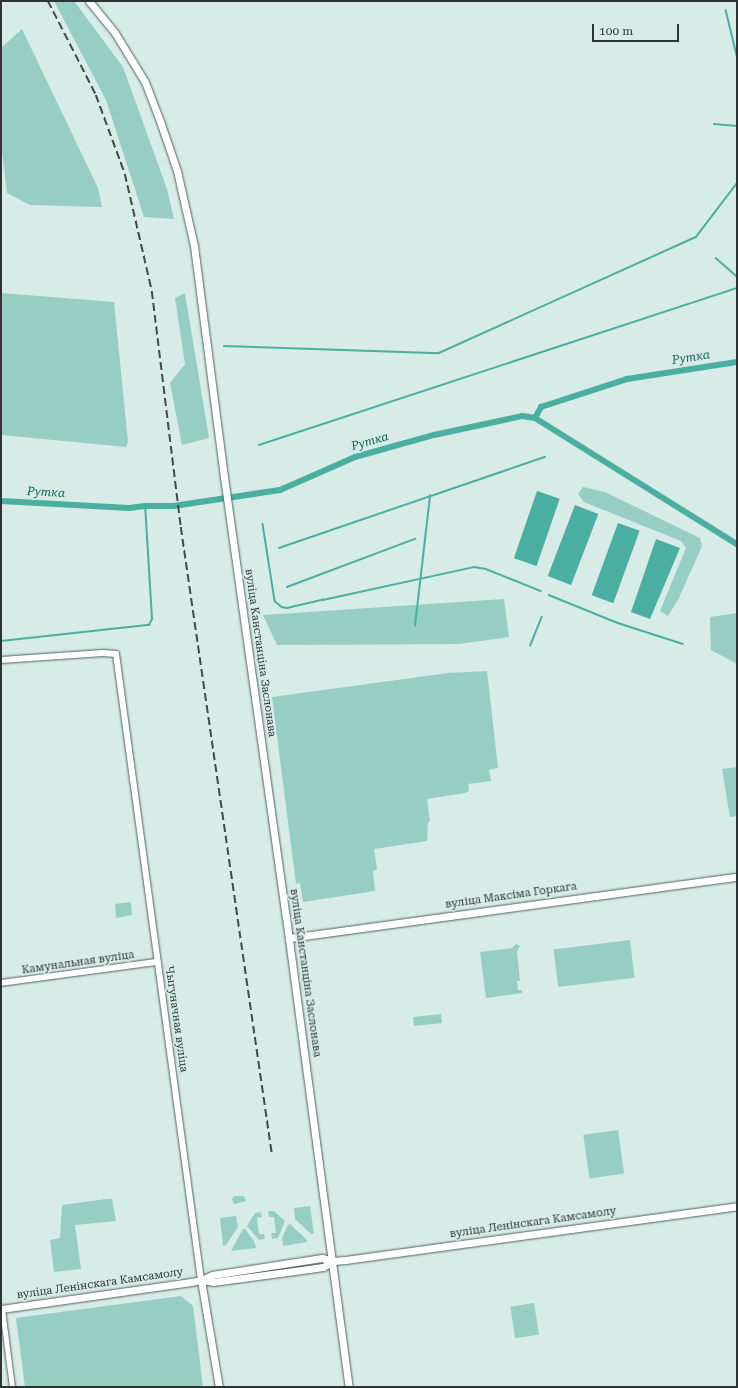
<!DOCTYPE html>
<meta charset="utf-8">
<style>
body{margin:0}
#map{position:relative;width:738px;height:1388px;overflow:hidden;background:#d7ebe7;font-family:"Roboto Serif",serif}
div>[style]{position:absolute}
.green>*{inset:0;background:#96cec4;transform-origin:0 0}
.water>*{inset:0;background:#4aafa0;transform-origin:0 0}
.stream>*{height:1.5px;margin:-0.75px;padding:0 0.75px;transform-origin:0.75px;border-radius:0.75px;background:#4aafa0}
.canal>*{height:6px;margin:-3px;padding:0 3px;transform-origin:3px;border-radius:3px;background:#4aafa0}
.roads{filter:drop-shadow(0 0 1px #50625e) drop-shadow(0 0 1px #50625e)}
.minor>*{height:5px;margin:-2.5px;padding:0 2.5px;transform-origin:2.5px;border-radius:2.5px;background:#fff}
.tertiary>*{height:6px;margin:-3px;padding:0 3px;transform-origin:3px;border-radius:3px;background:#fff}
.secondary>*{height:7px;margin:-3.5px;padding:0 3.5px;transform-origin:3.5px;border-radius:3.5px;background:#fff}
.rail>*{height:1.5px;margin-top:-0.75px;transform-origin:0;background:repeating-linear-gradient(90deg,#414a49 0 8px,transparent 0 12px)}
span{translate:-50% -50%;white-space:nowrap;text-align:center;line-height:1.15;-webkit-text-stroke:3.5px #d7ebe7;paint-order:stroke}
.street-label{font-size:11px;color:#2d3534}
.water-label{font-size:12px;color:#0d6257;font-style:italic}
.frame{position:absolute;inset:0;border:2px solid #2d3534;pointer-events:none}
.scale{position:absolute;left:592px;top:24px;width:87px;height:18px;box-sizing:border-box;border:2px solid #2d3534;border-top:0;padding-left:5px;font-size:12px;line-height:14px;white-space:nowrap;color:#2d3534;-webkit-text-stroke:3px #d7ebe7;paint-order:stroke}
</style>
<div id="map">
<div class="green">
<div style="clip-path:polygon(54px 1px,74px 1px,123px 67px,167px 189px,174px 219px,144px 217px,106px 100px)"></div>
<div style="clip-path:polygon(22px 29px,98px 188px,102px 207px,30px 205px,7px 193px,1px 142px,1px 48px)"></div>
<div style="clip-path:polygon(1px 293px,114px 302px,128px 442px,126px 447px,1px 435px)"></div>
<div style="clip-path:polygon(185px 293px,209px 438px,182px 445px,170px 383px,185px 364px,175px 298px)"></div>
<div style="clip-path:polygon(583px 487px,605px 492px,700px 538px,702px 546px,679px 598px,668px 616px,660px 611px,686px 548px,681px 541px,584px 502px,578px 494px)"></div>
<div style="clip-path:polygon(504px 599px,509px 637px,459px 644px,277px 645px,263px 615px)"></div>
<div style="clip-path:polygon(737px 613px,737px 664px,711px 650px,710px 617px)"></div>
<div style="clip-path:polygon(487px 671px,498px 768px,489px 770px,491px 781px,468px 784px,469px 791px,465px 793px,427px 799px,430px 821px,428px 823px,427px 841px,374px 849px,377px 869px,373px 871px,375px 891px,303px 902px,300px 883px,296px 884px,272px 697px,448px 673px)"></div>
<div style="clip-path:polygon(737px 767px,737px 816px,730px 817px,722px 769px)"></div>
<div style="clip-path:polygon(131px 902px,132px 915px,116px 918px,115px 904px)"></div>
<div style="left:630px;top:940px;width:38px;height:77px;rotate:83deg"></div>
<div style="clip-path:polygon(516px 944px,520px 946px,517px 952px,520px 981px,517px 981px,518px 990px,522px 990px,522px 993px,486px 998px,480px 952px,512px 948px)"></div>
<div style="left:441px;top:1014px;width:9px;height:28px;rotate:84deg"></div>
<div style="left:618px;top:1130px;width:44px;height:35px;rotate:82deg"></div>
<div style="clip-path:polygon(234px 1196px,244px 1196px,246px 1201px,234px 1204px,232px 1199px)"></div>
<div style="clip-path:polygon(106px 1199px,112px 1199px,116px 1221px,75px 1225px,81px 1269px,54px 1272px,50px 1240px,60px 1238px,62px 1205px)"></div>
<div style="clip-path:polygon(310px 1206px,314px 1234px,311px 1234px,295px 1219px,294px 1208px)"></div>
<div style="clip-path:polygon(268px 1211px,274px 1211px,285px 1221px,278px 1238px,272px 1239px,271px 1233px,276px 1233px,274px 1217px,269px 1217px)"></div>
<div style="clip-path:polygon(261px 1212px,262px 1217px,257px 1218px,259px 1234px,264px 1234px,265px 1239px,259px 1240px,247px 1226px,255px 1213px)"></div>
<div style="clip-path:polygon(236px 1216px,238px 1227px,226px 1245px,223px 1246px,220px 1218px)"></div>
<div style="clip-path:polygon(290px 1224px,307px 1240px,307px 1242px,283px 1246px,282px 1238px,288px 1225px)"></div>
<div style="clip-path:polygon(243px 1229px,245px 1229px,254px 1241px,256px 1248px,231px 1251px)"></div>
<div style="clip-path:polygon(305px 1263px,305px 1267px,217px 1278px,217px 1277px)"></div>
<div style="clip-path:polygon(181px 1296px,193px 1306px,203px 1387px,25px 1387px,16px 1318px)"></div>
<div style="left:534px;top:1303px;width:32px;height:24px;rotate:81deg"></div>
</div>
<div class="water">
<div style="left:537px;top:491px;width:24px;height:71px;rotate:19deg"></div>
<div style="left:575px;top:505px;width:25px;height:76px;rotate:21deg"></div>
<div style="left:618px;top:523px;width:23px;height:77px;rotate:20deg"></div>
<div style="clip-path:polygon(656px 539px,680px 548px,650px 619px,631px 612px)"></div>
</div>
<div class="stream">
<div style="left:726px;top:10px;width:46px;rotate:76.3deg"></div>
<div style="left:714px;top:124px;width:23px;rotate:5deg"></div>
<div style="left:716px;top:258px;width:28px;rotate:41deg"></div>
<div style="left:224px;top:346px;width:215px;rotate:1.9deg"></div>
<div style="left:439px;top:353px;width:282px;rotate:-24.3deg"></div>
<div style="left:696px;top:237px;width:68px;rotate:-52.8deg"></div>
<div style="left:259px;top:445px;width:503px;rotate:-18.18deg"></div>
<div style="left:263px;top:524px;width:78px;rotate:81.1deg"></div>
<div style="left:275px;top:601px;width:9px;rotate:41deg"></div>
<div style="left:282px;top:607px;width:5px;rotate:11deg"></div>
<div style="left:287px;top:608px;width:37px;rotate:-13deg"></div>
<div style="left:323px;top:600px;width:155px;rotate:-12.3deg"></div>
<div style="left:474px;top:567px;width:12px;rotate:9deg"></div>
<div style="left:486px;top:569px;width:59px;rotate:21.8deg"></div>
<div style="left:279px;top:548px;width:281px;rotate:-18.9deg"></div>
<div style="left:287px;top:587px;width:137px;rotate:-20.6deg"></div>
<div style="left:549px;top:595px;width:74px;rotate:22.1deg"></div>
<div style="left:618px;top:623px;width:68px;rotate:17.9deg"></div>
<div style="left:415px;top:626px;width:131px;rotate:-83.4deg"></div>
<div style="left:1px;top:641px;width:149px;rotate:-6.2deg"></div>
<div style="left:149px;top:625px;width:7px;rotate:-63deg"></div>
<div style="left:152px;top:619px;width:113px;rotate:-93.5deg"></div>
<div style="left:530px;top:646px;width:31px;rotate:-68deg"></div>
</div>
<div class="canal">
<div style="left:535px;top:418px;width:238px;rotate:32deg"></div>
<div style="left:1px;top:501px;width:128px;rotate:3.1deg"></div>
<div style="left:129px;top:508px;width:16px;rotate:-7deg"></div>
<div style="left:145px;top:506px;width:28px"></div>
<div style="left:173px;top:506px;width:108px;rotate:-8.5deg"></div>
<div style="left:280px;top:490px;width:82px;rotate:-23.7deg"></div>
<div style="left:355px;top:457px;width:82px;rotate:-15.6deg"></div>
<div style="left:434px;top:435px;width:90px;rotate:-12.2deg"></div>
<div style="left:522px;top:416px;width:13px;rotate:9deg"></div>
<div style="left:535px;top:418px;width:13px;rotate:-61deg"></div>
<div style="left:541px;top:407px;width:90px;rotate:-18deg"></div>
<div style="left:627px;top:379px;width:111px;rotate:-8.8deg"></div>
</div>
<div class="roads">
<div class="minor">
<div style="left:2px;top:1309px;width:79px;rotate:82.7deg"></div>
</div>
<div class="tertiary">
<div style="left:1px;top:660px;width:102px;rotate:-3.9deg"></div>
<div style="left:103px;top:653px;width:13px;rotate:4deg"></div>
<div style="left:116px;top:654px;width:632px;rotate:82.27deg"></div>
<div style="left:1px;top:983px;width:157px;rotate:-7.7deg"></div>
</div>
<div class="secondary">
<div style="left:89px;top:1px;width:41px;rotate:50.9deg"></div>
<div style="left:115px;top:33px;width:57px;rotate:58.5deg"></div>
<div style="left:145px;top:82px;width:42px;rotate:69deg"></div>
<div style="left:160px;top:121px;width:53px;rotate:71.2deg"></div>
<div style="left:177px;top:171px;width:77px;rotate:77.2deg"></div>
<div style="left:194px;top:246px;width:233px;rotate:82.6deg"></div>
<div style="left:224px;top:477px;width:444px;rotate:82deg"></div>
<div style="left:286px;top:917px;width:474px;rotate:82.4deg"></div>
<div style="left:289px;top:938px;width:452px;rotate:-7.8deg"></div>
<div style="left:201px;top:1280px;width:12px;rotate:9deg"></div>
<div style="left:213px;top:1282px;width:97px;rotate:-7.7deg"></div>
<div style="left:309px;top:1269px;width:14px;rotate:-8deg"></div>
<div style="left:323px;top:1267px;width:12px;rotate:-31deg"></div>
<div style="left:201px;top:1280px;width:109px;rotate:80.5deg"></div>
<div style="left:1px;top:1309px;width:192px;rotate:-8.1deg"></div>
<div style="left:191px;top:1282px;width:10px;rotate:-11deg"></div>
<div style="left:201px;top:1280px;width:12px;rotate:-24deg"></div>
<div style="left:212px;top:1275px;width:111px;rotate:-8.8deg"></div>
<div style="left:322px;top:1258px;width:11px;rotate:15deg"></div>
<div style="left:333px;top:1261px;width:12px;rotate:-5deg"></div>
<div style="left:345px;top:1260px;width:396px;rotate:-7.8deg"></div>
</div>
</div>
<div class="rail">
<div style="left:48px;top:1px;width:106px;rotate:62.9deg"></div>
<div style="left:96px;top:95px;width:84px;rotate:69.8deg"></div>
<div style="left:125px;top:174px;width:120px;rotate:77deg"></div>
<div style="left:152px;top:291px;width:238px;rotate:83deg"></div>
<div style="left:181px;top:527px;width:634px;rotate:81.74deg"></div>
</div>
<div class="street-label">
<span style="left:260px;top:653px;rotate:82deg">вуліца Канстанціна Заслонава</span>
<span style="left:511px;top:896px;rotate:-8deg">вуліца Максіма Горкага</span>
<span style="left:78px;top:963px;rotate:-8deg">Камунальная вуліца</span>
<span style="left:305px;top:973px;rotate:82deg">вуліца Канстанціна Заслонава</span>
<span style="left:176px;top:1019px;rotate:82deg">Чыгуначная вуліца</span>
<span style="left:533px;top:1223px;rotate:-8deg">вуліца Ленінскага Камсамолу</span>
<span style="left:100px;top:1284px;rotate:-8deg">вуліца Ленінскага Камсамолу</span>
</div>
<div class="water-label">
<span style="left:691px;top:358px;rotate:-9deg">Рутка</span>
<span style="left:370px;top:442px;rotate:-16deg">Рутка</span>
<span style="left:46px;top:493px;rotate:3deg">Рутка</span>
</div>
<div class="frame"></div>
<div class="scale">100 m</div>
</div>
